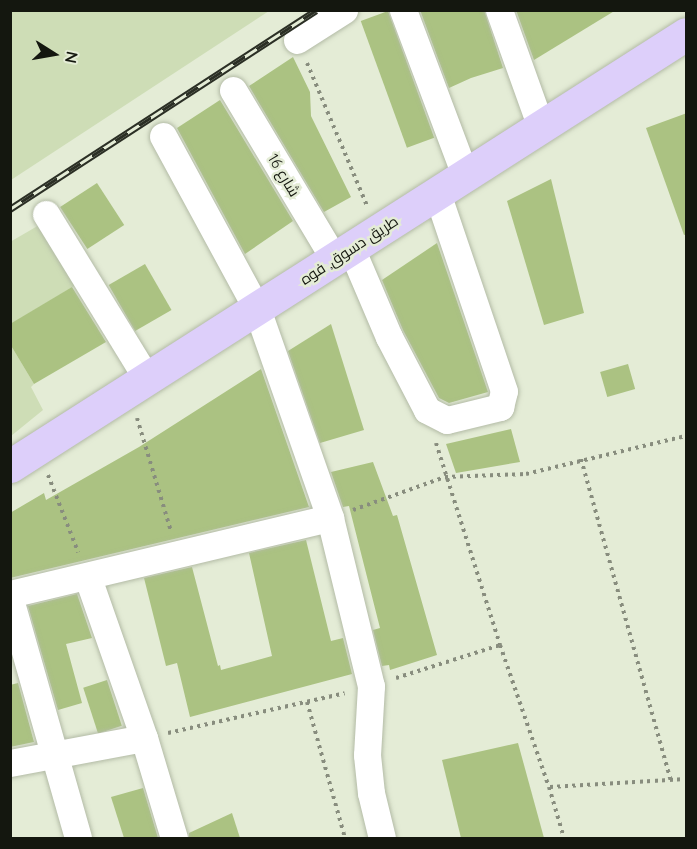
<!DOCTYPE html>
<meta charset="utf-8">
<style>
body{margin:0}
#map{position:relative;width:697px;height:849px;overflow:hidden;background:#e4ecd6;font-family:Quicksand,Cairo,sans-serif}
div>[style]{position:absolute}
.green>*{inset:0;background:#ceddb6}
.building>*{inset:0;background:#abc282;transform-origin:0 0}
.path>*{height:4px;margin-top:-2px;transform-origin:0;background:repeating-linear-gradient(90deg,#888d7e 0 3px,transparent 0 7.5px)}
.roads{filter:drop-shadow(0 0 2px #b3bba6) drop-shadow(0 0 2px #b3bba6)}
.minor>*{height:27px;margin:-13.5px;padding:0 13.5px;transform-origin:13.5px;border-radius:13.5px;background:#fff}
.primary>*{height:33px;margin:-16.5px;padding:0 16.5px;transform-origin:16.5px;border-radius:16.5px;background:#ddcffa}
.rail>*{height:7px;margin-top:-3.5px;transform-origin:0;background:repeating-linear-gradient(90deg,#e4ecd6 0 14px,#2b2f25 0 28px);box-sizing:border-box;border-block:2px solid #2b2f25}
span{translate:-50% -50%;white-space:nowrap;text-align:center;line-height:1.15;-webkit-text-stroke:5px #e4ecd6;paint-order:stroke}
.street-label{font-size:15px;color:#14170f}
.frame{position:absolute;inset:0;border:12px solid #14170f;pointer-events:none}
.north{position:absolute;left:24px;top:24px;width:60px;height:60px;-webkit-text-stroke:4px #e4ecd6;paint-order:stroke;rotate:101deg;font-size:16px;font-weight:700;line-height:24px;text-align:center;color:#14170f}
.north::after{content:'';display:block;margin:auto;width:21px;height:27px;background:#14170f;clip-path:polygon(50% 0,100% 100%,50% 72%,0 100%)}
</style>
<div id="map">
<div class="green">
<div style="clip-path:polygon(11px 10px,269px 10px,269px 11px,11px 180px)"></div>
<div style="clip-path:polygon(41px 224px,76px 285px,11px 324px,10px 242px)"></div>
<div style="clip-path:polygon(10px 344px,34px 384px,31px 387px,43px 410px,11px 436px)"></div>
</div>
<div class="building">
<div style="clip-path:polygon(420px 10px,484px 10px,503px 68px,471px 78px,449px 88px)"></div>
<div style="clip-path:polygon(516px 10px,616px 10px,534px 60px)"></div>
<div style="left:388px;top:11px;width:135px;height:29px;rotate:70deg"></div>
<div style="clip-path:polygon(293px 57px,310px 92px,311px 116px,351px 197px,324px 212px,249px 86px)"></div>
<div style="clip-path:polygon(220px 100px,293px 221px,245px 254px,177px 128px)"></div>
<div style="clip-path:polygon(687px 113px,687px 234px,684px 235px,646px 128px)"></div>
<div style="clip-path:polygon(551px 179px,584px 313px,544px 325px,507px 201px)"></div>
<div style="left:97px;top:183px;width:50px;height:44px;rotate:57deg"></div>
<div style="clip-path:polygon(437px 243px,488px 392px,449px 403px,439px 398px,403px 330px,382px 280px)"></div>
<div style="left:145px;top:264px;width:53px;height:42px;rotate:60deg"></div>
<div style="clip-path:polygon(72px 287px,106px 342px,34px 384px,10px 344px,10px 324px)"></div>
<div style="clip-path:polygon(331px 324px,364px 430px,320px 443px,288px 351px)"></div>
<div style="left:628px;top:364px;width:26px;height:29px;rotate:74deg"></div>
<div style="clip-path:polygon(261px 369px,309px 507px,10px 578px,10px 513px,44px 493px,46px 500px,139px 447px)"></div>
<div style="clip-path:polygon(511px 429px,520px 462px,456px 473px,446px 444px)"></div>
<div style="clip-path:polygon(373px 462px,393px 516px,397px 515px,437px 655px,390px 670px,389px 665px,382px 666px,373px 630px,380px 628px,349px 506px,343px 507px,331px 472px)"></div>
<div style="clip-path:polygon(306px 540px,331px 641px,343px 638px,352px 674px,190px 717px,177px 663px,166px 666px,144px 578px,192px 567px,218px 666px,220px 665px,221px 670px,272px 656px,249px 553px)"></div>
<div style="clip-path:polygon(77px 594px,92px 638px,66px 644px,82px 703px,58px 710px,28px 606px)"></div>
<div style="left:107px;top:680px;width:48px;height:25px;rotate:72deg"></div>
<div style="clip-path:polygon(18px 683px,34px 742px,10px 747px,10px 685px)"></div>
<div style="clip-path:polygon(518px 743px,544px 838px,461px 838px,442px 760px)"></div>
<div style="clip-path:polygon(143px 788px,158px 838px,124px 838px,111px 797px)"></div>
<div style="clip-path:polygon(232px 813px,240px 838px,189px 838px,189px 833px)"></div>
</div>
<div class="path">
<div style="left:307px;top:63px;width:155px;rotate:67.2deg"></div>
<div style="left:137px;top:418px;width:118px;rotate:73.3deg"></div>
<div style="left:436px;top:443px;width:212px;rotate:72.4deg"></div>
<div style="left:500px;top:645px;width:150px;rotate:71deg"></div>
<div style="left:549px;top:787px;width:53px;rotate:73.6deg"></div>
<div style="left:581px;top:459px;width:334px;rotate:74.4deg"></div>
<div style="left:48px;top:475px;width:83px;rotate:68.7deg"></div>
<div style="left:353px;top:510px;width:98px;rotate:-19.7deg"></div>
<div style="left:445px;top:477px;width:81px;rotate:-2.1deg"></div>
<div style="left:526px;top:474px;width:164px;rotate:-13.4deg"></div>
<div style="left:396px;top:678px;width:109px;rotate:-17.6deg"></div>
<div style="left:307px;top:702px;width:141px;rotate:74.4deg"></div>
<div style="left:168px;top:733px;width:181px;rotate:-12.7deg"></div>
<div style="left:550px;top:787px;width:136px;rotate:-3.4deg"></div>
</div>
<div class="roads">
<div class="minor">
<div style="left:403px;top:10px;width:176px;rotate:69.4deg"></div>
<div style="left:499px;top:10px;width:124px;rotate:70.3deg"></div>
<div style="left:297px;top:40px;width:56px;rotate:-32.6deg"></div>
<div style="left:233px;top:90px;width:197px;rotate:59.1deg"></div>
<div style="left:163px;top:136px;width:197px;rotate:61.5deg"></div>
<div style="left:257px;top:309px;width:221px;rotate:70.7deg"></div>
<div style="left:330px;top:518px;width:173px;rotate:76.3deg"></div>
<div style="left:371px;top:686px;width:69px;rotate:93.3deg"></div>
<div style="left:367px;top:755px;width:38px;rotate:84deg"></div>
<div style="left:371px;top:793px;width:46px;rotate:76.3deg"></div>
<div style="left:46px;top:214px;width:193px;rotate:58.5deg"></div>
<div style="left:351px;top:248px;width:97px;rotate:66.9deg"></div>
<div style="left:389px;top:337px;width:82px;rotate:62.5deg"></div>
<div style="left:427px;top:410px;width:22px;rotate:27deg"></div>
<div style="left:447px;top:420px;width:55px;rotate:-13.8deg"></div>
<div style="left:500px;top:407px;width:16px;rotate:-76deg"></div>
<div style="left:504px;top:391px;width:209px;rotate:-108.7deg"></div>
<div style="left:88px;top:578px;width:170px;rotate:70.7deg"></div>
<div style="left:144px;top:738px;width:104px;rotate:73.3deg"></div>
<div style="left:10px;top:594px;width:329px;rotate:-13.4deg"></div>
<div style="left:10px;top:599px;width:248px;rotate:74.1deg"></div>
<div style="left:10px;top:763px;width:136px;rotate:-10.6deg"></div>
</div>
<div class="primary">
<div style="left:10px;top:466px;width:802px;rotate:-32.58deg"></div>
</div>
</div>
<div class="rail">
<div style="left:10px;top:209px;width:365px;rotate:-33deg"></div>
</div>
<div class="street-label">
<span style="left:284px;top:175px;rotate:59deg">شارع 16</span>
<span style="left:349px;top:250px;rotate:-33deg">طريق دسوق, فوه</span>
</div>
<div class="frame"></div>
<div class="north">N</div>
</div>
